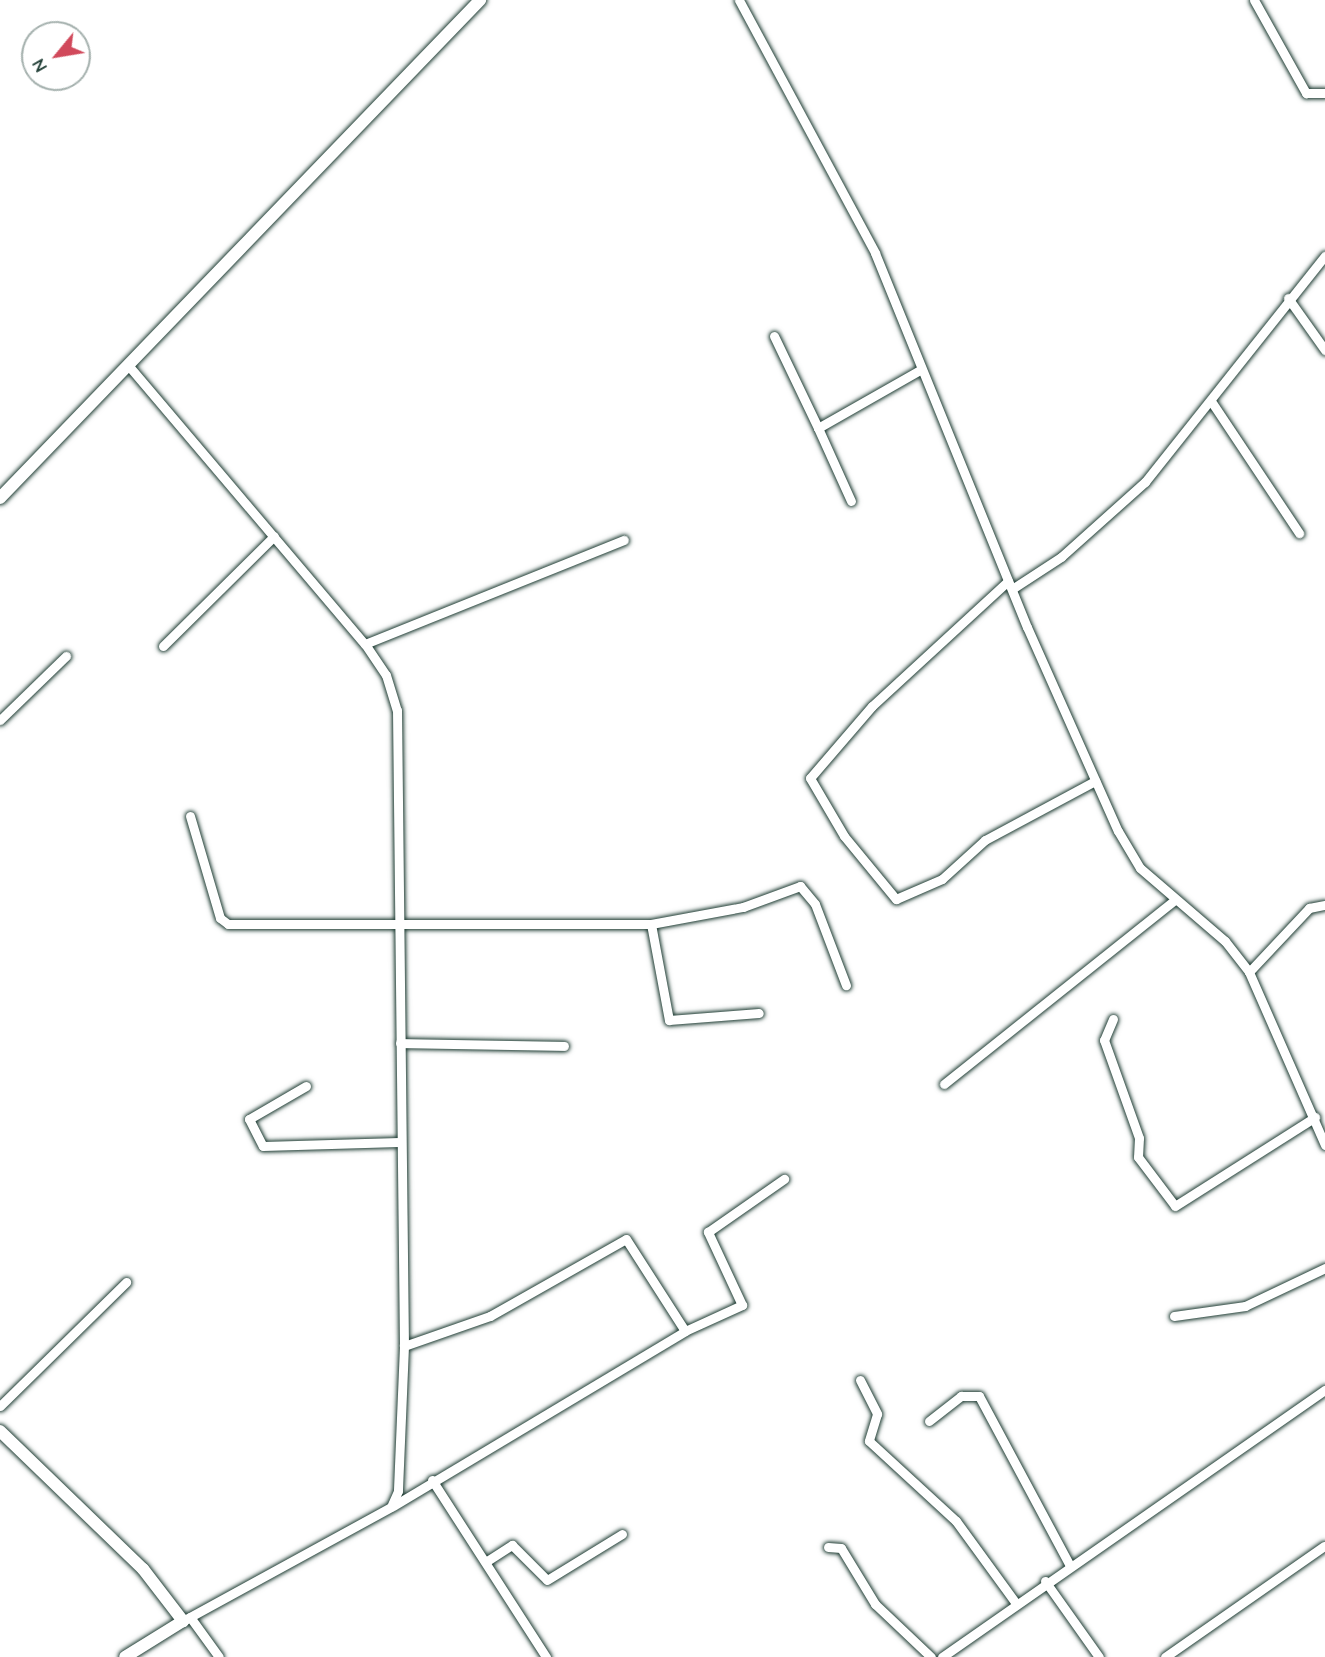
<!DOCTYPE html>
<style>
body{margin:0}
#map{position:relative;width:1325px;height:1657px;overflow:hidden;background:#fff;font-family:"Comic Neue",sans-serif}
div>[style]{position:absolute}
.roads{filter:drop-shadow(0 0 2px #1f3d34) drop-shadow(0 0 2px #1f3d34)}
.street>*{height:9px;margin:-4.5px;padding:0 4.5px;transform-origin:4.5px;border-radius:4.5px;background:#fff}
.secondary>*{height:12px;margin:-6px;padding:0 6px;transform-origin:6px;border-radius:6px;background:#fff}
span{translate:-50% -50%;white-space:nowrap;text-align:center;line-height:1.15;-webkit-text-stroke:5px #fff;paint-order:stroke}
.north{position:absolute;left:21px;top:21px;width:70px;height:70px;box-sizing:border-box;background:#fff;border:2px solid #a5b1ae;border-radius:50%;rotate:240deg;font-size:19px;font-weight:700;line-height:28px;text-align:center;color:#1f3d34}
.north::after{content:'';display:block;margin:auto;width:24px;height:32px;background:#d1495b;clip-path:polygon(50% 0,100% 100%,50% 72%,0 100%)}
</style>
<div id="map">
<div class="roads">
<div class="street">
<div style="left:739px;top:0;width:287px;rotate:61.7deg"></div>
<div style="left:875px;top:253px;width:404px;rotate:67.9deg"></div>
<div style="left:1027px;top:627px;width:223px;rotate:66deg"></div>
<div style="left:1118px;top:831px;width:43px;rotate:59.3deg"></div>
<div style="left:1140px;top:868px;width:112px;rotate:40.7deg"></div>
<div style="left:1225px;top:941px;width:39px;rotate:52deg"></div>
<div style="left:1249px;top:972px;width:189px;rotate:66.3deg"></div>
<div style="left:1254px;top:0;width:107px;rotate:60.8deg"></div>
<div style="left:1306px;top:93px;width:19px"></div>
<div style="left:1288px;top:298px;width:64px;rotate:54.6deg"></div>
<div style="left:774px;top:336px;width:102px;rotate:64.4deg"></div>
<div style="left:128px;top:365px;width:366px;rotate:49.7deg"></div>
<div style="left:365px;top:644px;width:37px;rotate:56deg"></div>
<div style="left:386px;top:675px;width:37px;rotate:73deg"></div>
<div style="left:397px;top:710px;width:636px;rotate:89.37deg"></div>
<div style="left:404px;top:1346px;width:145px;rotate:92.4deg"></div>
<div style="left:398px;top:1491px;width:17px;rotate:114deg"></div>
<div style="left:391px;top:1507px;width:237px;rotate:151.3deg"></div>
<div style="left:1211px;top:401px;width:159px;rotate:56.3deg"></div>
<div style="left:851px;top:501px;width:80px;rotate:-114.3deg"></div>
<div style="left:818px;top:428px;width:117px;rotate:-29.6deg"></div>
<div style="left:1008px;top:581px;width:185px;rotate:137.4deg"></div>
<div style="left:872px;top:706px;width:95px;rotate:130.7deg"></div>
<div style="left:810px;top:778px;width:67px;rotate:59.6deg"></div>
<div style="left:844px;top:836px;width:82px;rotate:50.5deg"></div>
<div style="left:896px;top:899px;width:50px;rotate:-23.5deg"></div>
<div style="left:942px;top:879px;width:58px;rotate:-42.2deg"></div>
<div style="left:985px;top:840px;width:125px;rotate:-28.2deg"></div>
<div style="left:1012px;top:589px;width:59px;rotate:-33.1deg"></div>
<div style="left:1061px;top:557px;width:113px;rotate:-41.8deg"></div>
<div style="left:1145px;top:482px;width:289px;rotate:-51.5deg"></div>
<div style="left:365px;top:644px;width:279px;rotate:-21.9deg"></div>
<div style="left:163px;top:646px;width:156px;rotate:-44.7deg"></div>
<div style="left:0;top:720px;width:92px;rotate:-44.1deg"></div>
<div style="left:190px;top:816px;width:106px;rotate:73.6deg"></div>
<div style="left:220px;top:918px;width:10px;rotate:37deg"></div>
<div style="left:228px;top:924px;width:423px"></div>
<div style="left:651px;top:924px;width:94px;rotate:-10.5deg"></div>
<div style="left:743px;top:907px;width:61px;rotate:-20.2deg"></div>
<div style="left:800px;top:886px;width:23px;rotate:50deg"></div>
<div style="left:815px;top:904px;width:87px;rotate:69.1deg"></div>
<div style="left:651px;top:924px;width:98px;rotate:79.4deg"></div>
<div style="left:669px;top:1020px;width:90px;rotate:-4.4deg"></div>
<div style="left:1249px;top:972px;width:88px;rotate:-46.8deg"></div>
<div style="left:1309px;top:908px;width:16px;rotate:-11deg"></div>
<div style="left:1113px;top:1019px;width:23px;rotate:113deg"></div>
<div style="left:1104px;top:1040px;width:104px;rotate:70.3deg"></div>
<div style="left:1139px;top:1138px;width:19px;rotate:93deg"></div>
<div style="left:1138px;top:1157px;width:61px;rotate:52.9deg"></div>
<div style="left:1175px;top:1206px;width:166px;rotate:-32.4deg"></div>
<div style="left:400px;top:1043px;width:164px;rotate:1deg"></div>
<div style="left:944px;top:1084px;width:293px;rotate:-38.6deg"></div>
<div style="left:306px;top:1086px;width:66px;rotate:149.9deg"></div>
<div style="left:249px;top:1119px;width:30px;rotate:63deg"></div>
<div style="left:263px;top:1146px;width:136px;rotate:-1.7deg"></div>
<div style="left:1174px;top:1316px;width:72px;rotate:-8deg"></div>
<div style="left:1245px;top:1306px;width:89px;rotate:-25.4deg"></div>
<div style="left:404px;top:1346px;width:91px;rotate:-19.2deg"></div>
<div style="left:490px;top:1316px;width:156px;rotate:-29.5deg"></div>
<div style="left:626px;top:1239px;width:109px;rotate:57.3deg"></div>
<div style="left:860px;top:1380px;width:38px;rotate:63deg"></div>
<div style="left:877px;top:1414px;width:28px;rotate:107deg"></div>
<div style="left:869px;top:1441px;width:118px;rotate:42.6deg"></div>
<div style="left:956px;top:1521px;width:100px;rotate:53.9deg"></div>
<div style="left:0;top:1406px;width:177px;rotate:-44.5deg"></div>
<div style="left:929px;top:1421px;width:41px;rotate:-38deg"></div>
<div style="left:961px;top:1396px;width:18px"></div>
<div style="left:979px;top:1396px;width:191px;rotate:61.8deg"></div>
<div style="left:432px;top:1480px;width:211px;rotate:57.2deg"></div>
<div style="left:393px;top:1506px;width:340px;rotate:-30.9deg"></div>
<div style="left:685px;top:1331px;width:63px;rotate:-24.5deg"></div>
<div style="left:742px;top:1305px;width:81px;rotate:-115deg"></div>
<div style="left:708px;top:1232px;width:93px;rotate:-34.9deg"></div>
<div style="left:828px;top:1547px;width:13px;rotate:4deg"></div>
<div style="left:841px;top:1548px;width:66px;rotate:58.7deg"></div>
<div style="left:875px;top:1604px;width:77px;rotate:43.4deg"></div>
<div style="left:487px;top:1561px;width:30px;rotate:-33deg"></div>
<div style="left:512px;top:1545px;width:49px;rotate:45deg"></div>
<div style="left:547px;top:1580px;width:88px;rotate:-31.5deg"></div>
<div style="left:1045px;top:1581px;width:93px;rotate:54.6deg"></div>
<div style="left:190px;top:1617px;width:49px;rotate:54.1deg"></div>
<div style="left:942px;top:1657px;width:467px;rotate:-34.9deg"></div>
<div style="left:1165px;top:1657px;width:194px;rotate:-34.9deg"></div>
</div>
<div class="secondary">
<div style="left:0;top:498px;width:692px;rotate:-46.05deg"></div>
<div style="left:0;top:1431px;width:199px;rotate:44deg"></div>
<div style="left:143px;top:1569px;width:66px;rotate:52.4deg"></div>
<div style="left:183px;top:1621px;width:68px;rotate:148.2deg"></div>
</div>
</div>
<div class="north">N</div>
</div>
